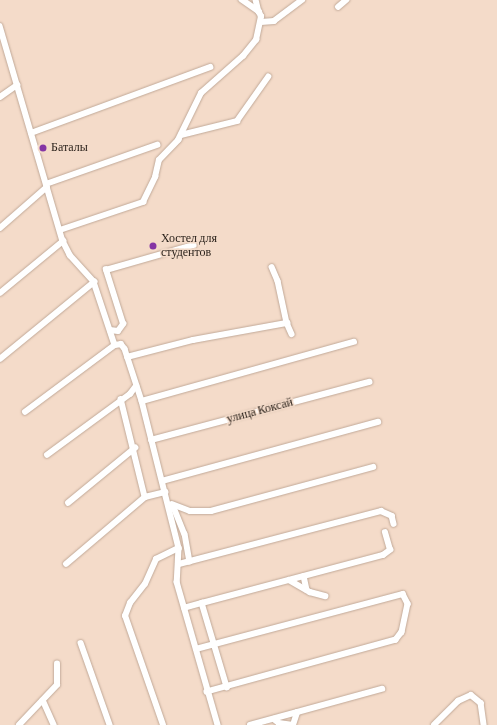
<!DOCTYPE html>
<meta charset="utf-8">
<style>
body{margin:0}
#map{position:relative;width:497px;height:725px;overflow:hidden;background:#f4dbc9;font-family:"Crimson Pro",serif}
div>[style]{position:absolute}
.roads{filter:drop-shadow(0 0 1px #c1a998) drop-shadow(0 0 1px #c1a998)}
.street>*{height:5.5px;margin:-2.75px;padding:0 2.75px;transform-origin:2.75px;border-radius:2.75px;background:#fff}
.dots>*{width:11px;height:11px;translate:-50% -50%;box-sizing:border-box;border:2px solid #f4dbc9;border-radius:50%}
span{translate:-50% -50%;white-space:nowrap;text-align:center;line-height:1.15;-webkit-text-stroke:3px #f4dbc9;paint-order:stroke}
.poi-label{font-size:12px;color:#2c231c}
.left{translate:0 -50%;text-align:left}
.street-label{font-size:12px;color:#2c231c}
</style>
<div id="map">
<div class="roads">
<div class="street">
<div style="left:256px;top:0;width:12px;rotate:76deg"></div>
<div style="left:338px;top:7px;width:11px;rotate:-41deg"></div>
<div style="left:261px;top:22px;width:13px;rotate:-4deg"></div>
<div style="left:274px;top:21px;width:35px;rotate:-37deg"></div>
<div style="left:0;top:26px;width:224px;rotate:73.7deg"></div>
<div style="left:63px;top:241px;width:16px;rotate:63deg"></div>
<div style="left:70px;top:255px;width:36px;rotate:48deg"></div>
<div style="left:94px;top:282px;width:66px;rotate:71.6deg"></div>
<div style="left:0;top:97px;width:21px;rotate:-35deg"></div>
<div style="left:31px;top:133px;width:191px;rotate:-20.2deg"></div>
<div style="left:181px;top:135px;width:58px;rotate:-14deg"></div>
<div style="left:237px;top:121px;width:54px;rotate:-54.8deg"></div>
<div style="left:46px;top:184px;width:118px;rotate:-19.4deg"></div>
<div style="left:0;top:228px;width:62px;rotate:-41.1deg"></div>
<div style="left:60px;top:230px;width:88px;rotate:-18.6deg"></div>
<div style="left:143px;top:202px;width:28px;rotate:-64deg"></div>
<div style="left:155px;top:177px;width:17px;rotate:-77deg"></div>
<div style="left:159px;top:160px;width:28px;rotate:-46deg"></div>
<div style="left:178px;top:140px;width:52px;rotate:-63.9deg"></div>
<div style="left:201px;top:93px;width:56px;rotate:-41.4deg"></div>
<div style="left:243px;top:56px;width:21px;rotate:-51deg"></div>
<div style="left:256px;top:40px;width:24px;rotate:-78deg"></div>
<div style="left:261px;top:17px;width:5px;rotate:-112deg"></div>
<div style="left:259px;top:12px;width:21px;rotate:-145deg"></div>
<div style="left:272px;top:267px;width:15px;rotate:67deg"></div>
<div style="left:278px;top:281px;width:43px;rotate:77.9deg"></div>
<div style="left:0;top:293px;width:82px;rotate:-39.5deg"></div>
<div style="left:110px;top:330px;width:8px;rotate:7deg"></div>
<div style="left:118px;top:331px;width:9px;rotate:-54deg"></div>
<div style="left:123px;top:324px;width:57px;rotate:-107.5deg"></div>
<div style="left:106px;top:270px;width:91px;rotate:-15.9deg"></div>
<div style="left:127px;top:357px;width:68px;rotate:-14.4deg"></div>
<div style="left:193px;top:340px;width:96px;rotate:-10.3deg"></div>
<div style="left:287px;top:323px;width:12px;rotate:66deg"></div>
<div style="left:0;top:359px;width:122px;rotate:-39.3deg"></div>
<div style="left:121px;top:399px;width:101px;rotate:76.2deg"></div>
<div style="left:142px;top:401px;width:220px;rotate:-15.6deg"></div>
<div style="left:25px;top:412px;width:112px;rotate:-36.7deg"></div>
<div style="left:115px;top:345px;width:6px;rotate:-9deg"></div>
<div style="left:121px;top:344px;width:6px;rotate:51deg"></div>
<div style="left:125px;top:349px;width:55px;rotate:71.9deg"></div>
<div style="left:142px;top:401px;width:152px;rotate:75.9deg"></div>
<div style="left:179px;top:548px;width:34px;rotate:93deg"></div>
<div style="left:177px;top:582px;width:149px;rotate:74deg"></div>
<div style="left:151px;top:440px;width:226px;rotate:-14.9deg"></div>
<div style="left:47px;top:455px;width:103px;rotate:-36.3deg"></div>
<div style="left:130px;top:394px;width:10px;rotate:-53deg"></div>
<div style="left:162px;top:481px;width:224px;rotate:-15.3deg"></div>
<div style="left:68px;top:503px;width:87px;rotate:-39.4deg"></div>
<div style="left:172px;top:504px;width:19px;rotate:21deg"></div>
<div style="left:190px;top:511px;width:21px"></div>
<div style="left:211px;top:511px;width:168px;rotate:-15.2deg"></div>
<div style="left:173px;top:505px;width:31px;rotate:68deg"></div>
<div style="left:185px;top:534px;width:28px;rotate:80deg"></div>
<div style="left:66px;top:564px;width:104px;rotate:-40.3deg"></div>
<div style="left:145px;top:497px;width:21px;rotate:-14deg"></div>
<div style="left:179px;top:564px;width:209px;rotate:-14.7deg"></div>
<div style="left:381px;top:511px;width:12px;rotate:24deg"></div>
<div style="left:392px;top:516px;width:8px;rotate:76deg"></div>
<div style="left:304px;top:576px;width:14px;rotate:78deg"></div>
<div style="left:289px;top:580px;width:24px;rotate:30deg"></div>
<div style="left:310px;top:592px;width:16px;rotate:15deg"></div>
<div style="left:202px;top:603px;width:187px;rotate:-14.9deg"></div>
<div style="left:383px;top:555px;width:9px;rotate:-36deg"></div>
<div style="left:390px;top:550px;width:18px;rotate:-106deg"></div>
<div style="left:184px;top:608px;width:19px;rotate:-16deg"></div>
<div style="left:202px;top:603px;width:88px;rotate:73.4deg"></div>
<div style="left:81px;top:643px;width:87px;rotate:70.5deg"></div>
<div style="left:196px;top:649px;width:214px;rotate:-14.9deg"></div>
<div style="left:403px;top:594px;width:11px;rotate:63deg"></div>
<div style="left:408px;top:604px;width:29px;rotate:102deg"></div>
<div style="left:402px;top:632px;width:10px;rotate:127deg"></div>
<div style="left:396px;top:640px;width:196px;rotate:164.6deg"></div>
<div style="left:43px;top:700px;width:27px;rotate:66deg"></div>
<div style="left:274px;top:719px;width:6px;rotate:39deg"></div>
<div style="left:279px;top:723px;width:14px;rotate:8deg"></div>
<div style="left:293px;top:725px;width:13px;rotate:-72deg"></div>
<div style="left:19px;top:725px;width:55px;rotate:-46.5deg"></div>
<div style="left:57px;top:685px;width:21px;rotate:-90deg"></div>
<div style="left:163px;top:725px;width:115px;rotate:-109.2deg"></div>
<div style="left:125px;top:616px;width:14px;rotate:-69deg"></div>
<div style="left:130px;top:603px;width:24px;rotate:-52deg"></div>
<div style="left:145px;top:584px;width:27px;rotate:-66deg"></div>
<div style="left:156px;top:559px;width:25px;rotate:-26deg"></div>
<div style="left:250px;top:725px;width:137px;rotate:-15.3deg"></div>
<div style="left:434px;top:725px;width:34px;rotate:-45deg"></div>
<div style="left:458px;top:701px;width:14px;rotate:-25deg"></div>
<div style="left:471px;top:695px;width:13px;rotate:39deg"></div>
<div style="left:481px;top:703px;width:22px;rotate:82deg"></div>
</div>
</div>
<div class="dots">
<div style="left:43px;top:148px;background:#8535a4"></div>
<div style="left:153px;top:246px;background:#8535a4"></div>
</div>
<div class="poi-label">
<span class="left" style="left:51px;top:148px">Баталы</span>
<span class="left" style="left:161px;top:246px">Хостел для<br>студентов</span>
</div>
<div class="street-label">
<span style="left:260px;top:411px;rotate:-15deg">улица Коксай</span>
</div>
</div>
